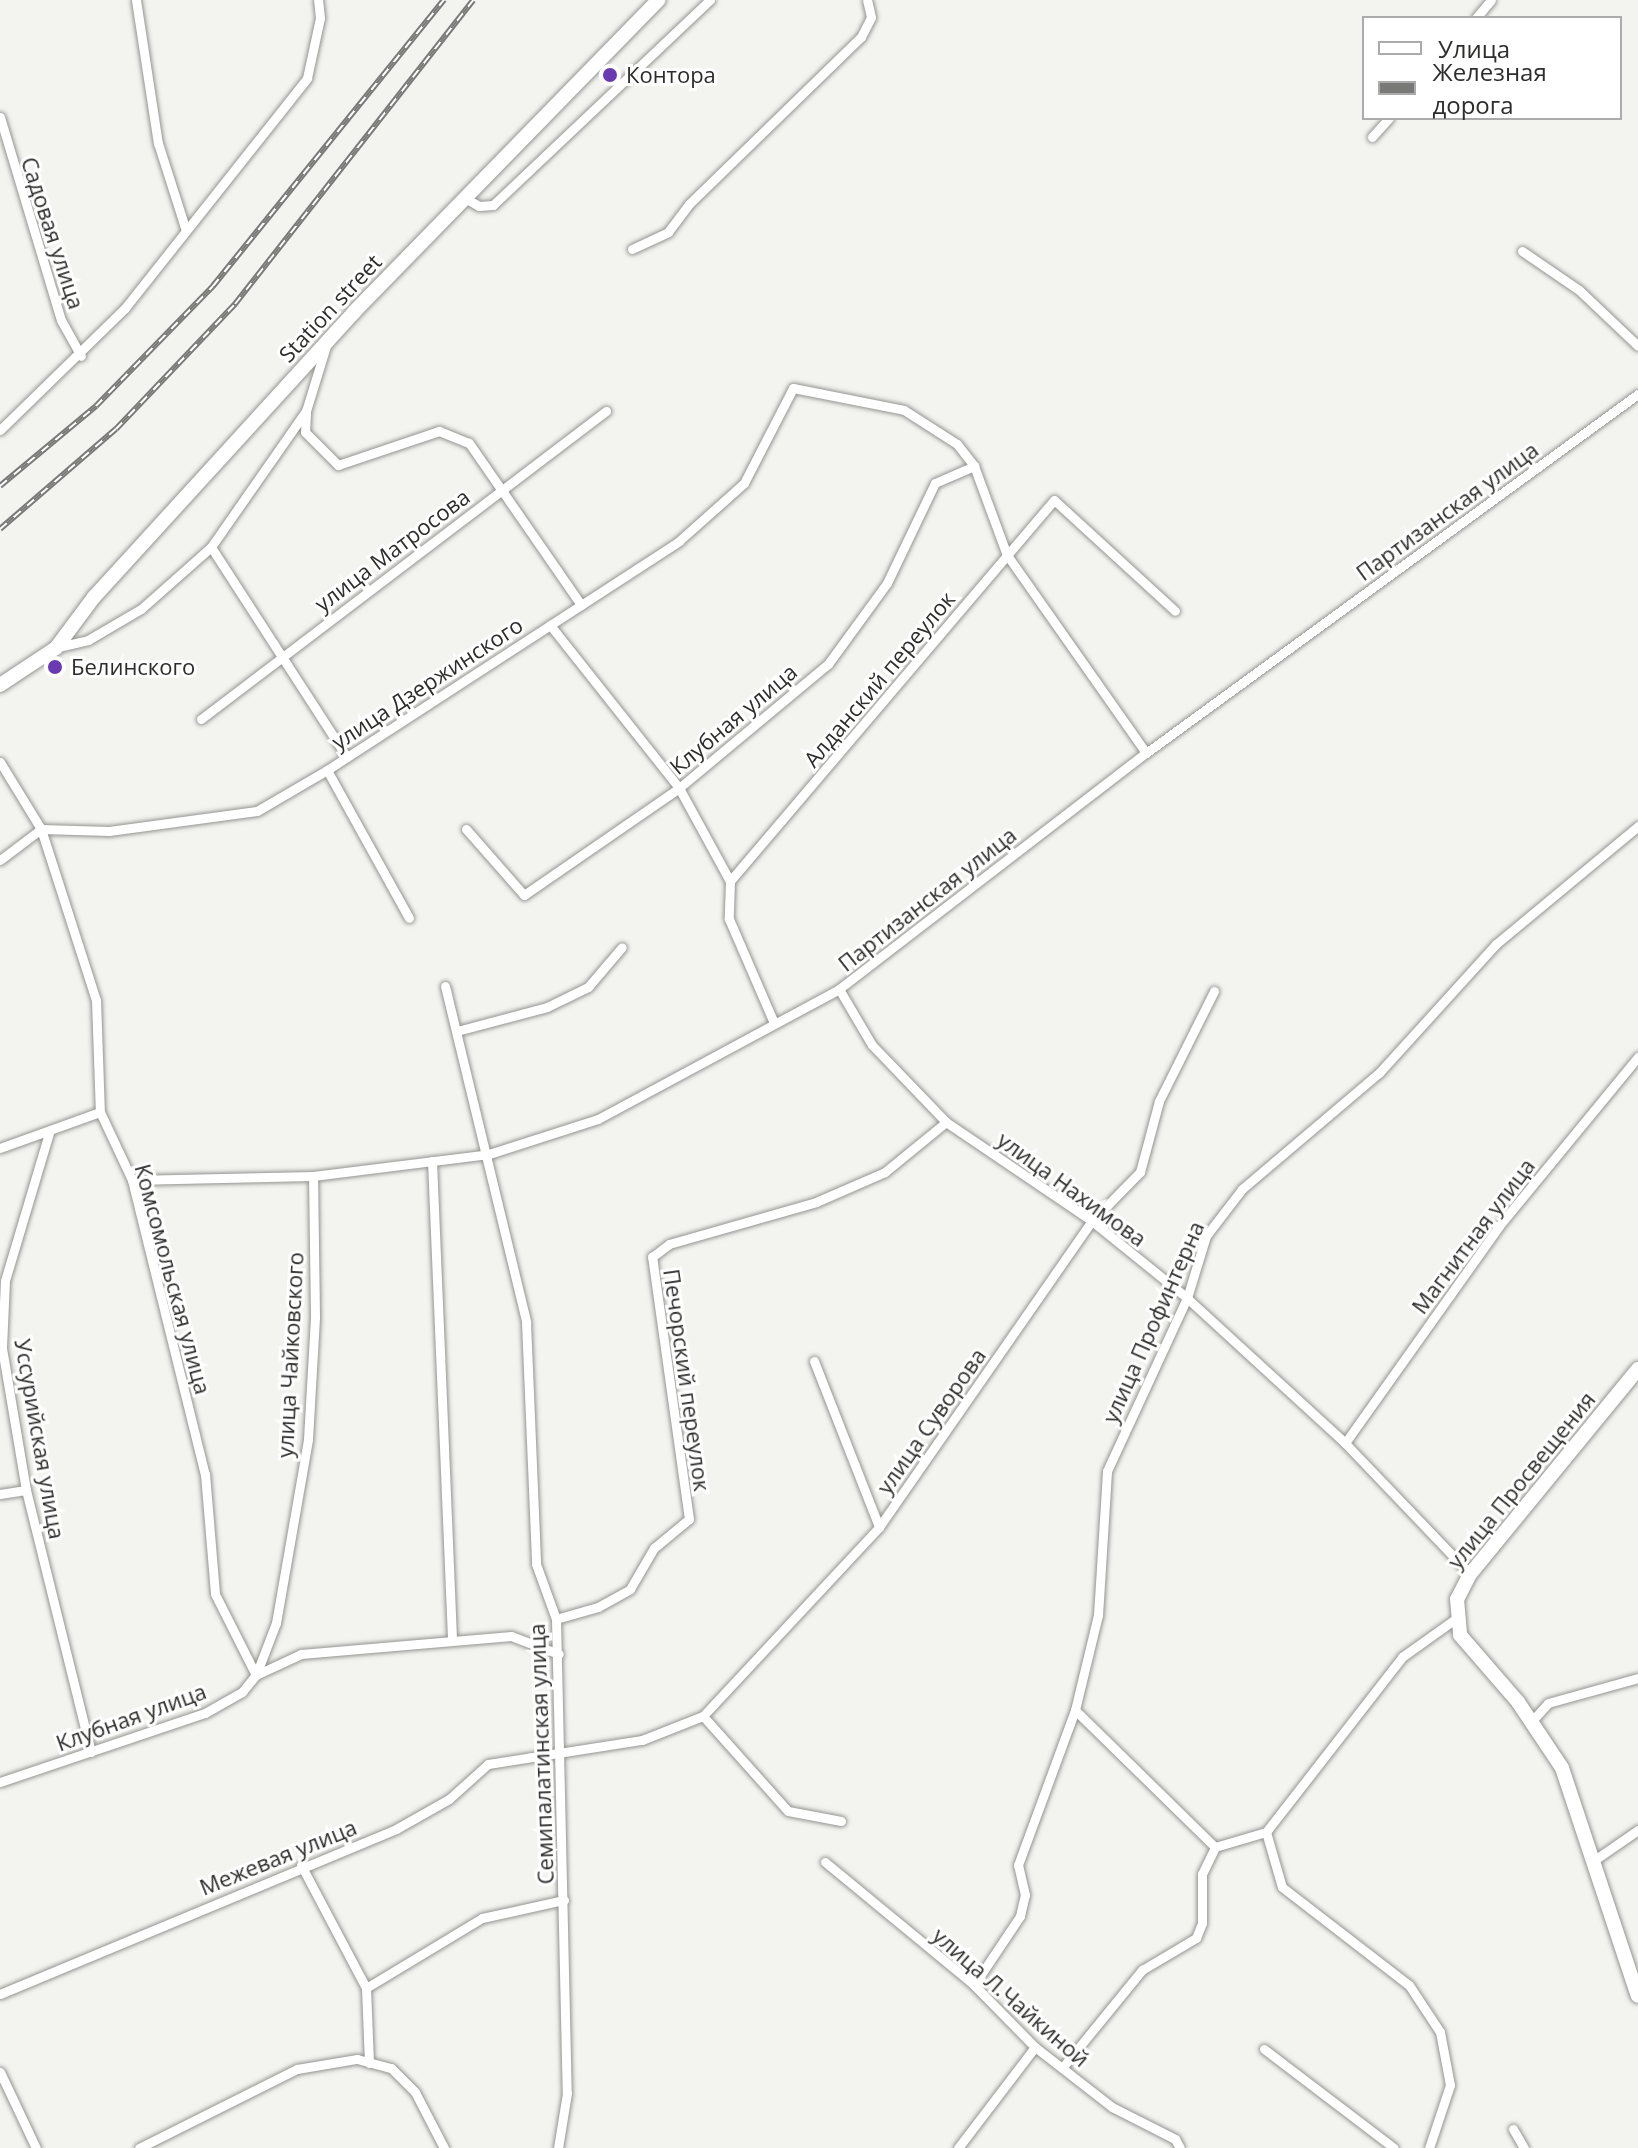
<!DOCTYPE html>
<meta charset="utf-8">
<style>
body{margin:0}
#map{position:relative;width:1638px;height:2148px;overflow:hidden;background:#f3f4f0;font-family:"Open Sans",sans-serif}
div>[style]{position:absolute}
.roads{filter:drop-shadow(0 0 2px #949491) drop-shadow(0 0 2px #949491)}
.street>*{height:9px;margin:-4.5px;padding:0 4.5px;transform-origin:4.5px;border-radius:4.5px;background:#fff}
.secondary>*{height:14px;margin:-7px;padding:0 7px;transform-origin:7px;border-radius:7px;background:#fff}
.rail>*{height:6px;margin-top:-3px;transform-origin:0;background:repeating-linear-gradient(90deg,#fff 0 9px,#797977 0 18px);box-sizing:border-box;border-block:2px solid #797977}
.dots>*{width:22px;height:22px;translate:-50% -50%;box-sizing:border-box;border:4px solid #fff;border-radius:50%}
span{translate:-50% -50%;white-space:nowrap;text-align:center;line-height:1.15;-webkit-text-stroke:6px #fff;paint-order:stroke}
.poi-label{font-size:22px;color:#2d2d2c}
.left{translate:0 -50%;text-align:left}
.street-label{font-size:22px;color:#2d2d2c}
.legend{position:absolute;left:1362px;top:16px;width:260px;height:104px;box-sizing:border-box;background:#fff;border:2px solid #ababab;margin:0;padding:10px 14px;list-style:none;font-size:24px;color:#2d2d2c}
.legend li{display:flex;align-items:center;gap:16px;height:40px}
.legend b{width:40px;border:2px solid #ababab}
</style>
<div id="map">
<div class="roads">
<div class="street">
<div style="left:136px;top:0;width:145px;rotate:81.3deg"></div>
<div style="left:158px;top:143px;width:92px;rotate:72.3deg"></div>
<div style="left:1476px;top:18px;width:23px;rotate:-50deg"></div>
<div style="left:0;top:117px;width:212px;rotate:73.3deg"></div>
<div style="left:61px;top:320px;width:41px;rotate:60.9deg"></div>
<div style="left:1372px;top:137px;width:25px;rotate:-48deg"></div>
<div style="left:465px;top:198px;width:16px;rotate:30deg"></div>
<div style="left:479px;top:206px;width:14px;rotate:-4deg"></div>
<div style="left:493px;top:205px;width:299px;rotate:-43.4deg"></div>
<div style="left:632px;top:249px;width:40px;rotate:-25deg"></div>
<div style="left:668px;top:232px;width:35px;rotate:-53deg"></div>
<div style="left:689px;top:204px;width:240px;rotate:-44.2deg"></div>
<div style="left:861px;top:37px;width:22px;rotate:-63deg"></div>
<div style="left:871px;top:17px;width:17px;rotate:-103deg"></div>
<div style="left:1522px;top:251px;width:69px;rotate:34.4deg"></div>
<div style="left:1579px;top:290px;width:81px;rotate:43.5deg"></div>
<div style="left:306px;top:414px;width:18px;rotate:93deg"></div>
<div style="left:305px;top:432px;width:47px;rotate:45deg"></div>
<div style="left:338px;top:465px;width:107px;rotate:-18.6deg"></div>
<div style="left:439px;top:431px;width:32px;rotate:22deg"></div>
<div style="left:469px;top:443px;width:197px;rotate:55.3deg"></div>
<div style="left:0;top:430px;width:175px;rotate:-44.3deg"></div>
<div style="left:125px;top:308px;width:293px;rotate:-51.6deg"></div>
<div style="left:307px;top:78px;width:61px;rotate:-77.8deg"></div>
<div style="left:320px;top:18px;width:18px;rotate:-96deg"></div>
<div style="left:211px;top:547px;width:250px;rotate:57.1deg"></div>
<div style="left:550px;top:625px;width:208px;rotate:51.6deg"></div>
<div style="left:679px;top:788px;width:106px;rotate:61.3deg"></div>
<div style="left:730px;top:881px;width:38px;rotate:92deg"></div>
<div style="left:729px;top:919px;width:113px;rotate:66.6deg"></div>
<div style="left:58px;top:647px;width:31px;rotate:-13deg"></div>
<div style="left:88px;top:640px;width:61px;rotate:-30.3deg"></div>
<div style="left:141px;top:609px;width:94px;rotate:-41.5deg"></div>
<div style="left:211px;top:547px;width:166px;rotate:-55.1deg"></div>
<div style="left:306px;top:411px;width:68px;rotate:-72.9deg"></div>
<div style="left:201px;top:719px;width:509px;rotate:-37.25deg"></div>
<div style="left:0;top:762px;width:79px;rotate:58.5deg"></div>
<div style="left:41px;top:829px;width:180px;rotate:72.2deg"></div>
<div style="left:96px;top:1000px;width:112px;rotate:88deg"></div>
<div style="left:100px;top:1112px;width:75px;rotate:64.8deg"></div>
<div style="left:132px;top:1180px;width:303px;rotate:76.1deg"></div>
<div style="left:205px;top:1474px;width:120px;rotate:85.2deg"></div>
<div style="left:215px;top:1594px;width:91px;rotate:63.2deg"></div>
<div style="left:327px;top:770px;width:169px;rotate:61deg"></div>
<div style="left:466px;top:829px;width:88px;rotate:48.7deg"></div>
<div style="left:524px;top:895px;width:188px;rotate:-34.6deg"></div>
<div style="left:679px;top:788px;width:194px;rotate:-39.8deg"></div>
<div style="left:828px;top:664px;width:100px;rotate:-53.9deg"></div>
<div style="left:887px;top:583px;width:111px;rotate:-64.4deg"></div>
<div style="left:935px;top:483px;width:43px;rotate:-23.6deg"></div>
<div style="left:0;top:860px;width:51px;rotate:-37.1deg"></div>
<div style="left:41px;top:829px;width:68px;rotate:1.7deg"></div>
<div style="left:109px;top:831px;width:149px;rotate:-7.7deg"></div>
<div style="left:257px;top:811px;width:81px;rotate:-30.4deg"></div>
<div style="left:327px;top:770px;width:420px;rotate:-33deg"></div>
<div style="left:679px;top:541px;width:87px;rotate:-41.7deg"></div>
<div style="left:744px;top:483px;width:107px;rotate:-62.7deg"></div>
<div style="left:793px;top:388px;width:113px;rotate:11.2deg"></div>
<div style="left:904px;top:410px;width:63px;rotate:32.7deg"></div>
<div style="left:957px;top:444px;width:28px;rotate:52deg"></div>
<div style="left:974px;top:466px;width:95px;rotate:69.7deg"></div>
<div style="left:1007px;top:555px;width:242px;rotate:54.9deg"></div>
<div style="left:730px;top:881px;width:500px;rotate:-49.62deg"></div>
<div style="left:1054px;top:500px;width:164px;rotate:42.5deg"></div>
<div style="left:445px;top:986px;width:346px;rotate:76.4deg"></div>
<div style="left:526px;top:1322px;width:242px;rotate:87.6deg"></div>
<div style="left:536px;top:1564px;width:59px;rotate:70deg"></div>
<div style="left:556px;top:1619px;width:474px;rotate:88.7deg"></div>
<div style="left:567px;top:2093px;width:56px;rotate:99.3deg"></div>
<div style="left:839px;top:989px;width:65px;rotate:59.5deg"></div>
<div style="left:872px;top:1045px;width:107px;rotate:46.1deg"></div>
<div style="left:946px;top:1122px;width:176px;rotate:34.1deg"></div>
<div style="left:1092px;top:1221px;width:122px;rotate:39deg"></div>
<div style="left:1187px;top:1298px;width:214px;rotate:42.5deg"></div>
<div style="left:1345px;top:1443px;width:181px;rotate:46.3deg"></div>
<div style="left:457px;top:1031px;width:93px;rotate:-14.9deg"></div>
<div style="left:547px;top:1007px;width:46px;rotate:-26deg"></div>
<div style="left:588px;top:987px;width:52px;rotate:-49.6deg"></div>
<div style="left:49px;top:1133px;width:154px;rotate:106.6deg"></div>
<div style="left:5px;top:1281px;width:67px;rotate:92.6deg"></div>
<div style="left:2px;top:1348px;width:144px;rotate:80.4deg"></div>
<div style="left:26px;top:1490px;width:270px;rotate:76.1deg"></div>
<div style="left:0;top:1148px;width:106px;rotate:-19.8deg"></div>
<div style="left:432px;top:1161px;width:478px;rotate:87.6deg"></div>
<div style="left:132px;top:1180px;width:181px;rotate:-1.3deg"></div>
<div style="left:313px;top:1176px;width:177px;rotate:-7.1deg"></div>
<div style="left:489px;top:1154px;width:114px;rotate:-17.8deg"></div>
<div style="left:598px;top:1119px;width:274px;rotate:-28.3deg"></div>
<div style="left:839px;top:989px;width:387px;rotate:-37.6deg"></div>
<div style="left:1146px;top:753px;width:609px;rotate:-36.12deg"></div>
<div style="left:814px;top:1361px;width:178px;rotate:68.6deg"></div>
<div style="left:1345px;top:1443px;width:266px;rotate:-54.6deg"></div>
<div style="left:1499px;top:1226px;width:219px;rotate:-50.6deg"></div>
<div style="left:0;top:1494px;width:26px;rotate:-9deg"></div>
<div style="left:556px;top:1619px;width:44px;rotate:-15.9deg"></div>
<div style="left:598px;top:1607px;width:37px;rotate:-29deg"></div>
<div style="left:630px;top:1589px;width:48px;rotate:-59.7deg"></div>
<div style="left:654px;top:1548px;width:45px;rotate:-39.6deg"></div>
<div style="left:689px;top:1519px;width:265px;rotate:-98deg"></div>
<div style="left:652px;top:1257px;width:21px;rotate:-37deg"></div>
<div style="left:669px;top:1244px;width:153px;rotate:-15.9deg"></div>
<div style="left:816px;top:1202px;width:75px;rotate:-23.5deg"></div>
<div style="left:885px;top:1172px;width:79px;rotate:-39.3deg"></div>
<div style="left:256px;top:1675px;width:56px;rotate:-69deg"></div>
<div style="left:276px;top:1623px;width:187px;rotate:-80.1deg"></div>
<div style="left:308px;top:1439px;width:122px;rotate:-86.7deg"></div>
<div style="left:315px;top:1317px;width:141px;rotate:-90.8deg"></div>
<div style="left:1075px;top:1710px;width:196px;rotate:44.4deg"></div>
<div style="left:1215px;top:1847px;width:53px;rotate:-16.4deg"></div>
<div style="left:1266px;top:1832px;width:222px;rotate:-52.1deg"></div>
<div style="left:1402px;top:1657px;width:69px;rotate:-35.5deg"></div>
<div style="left:703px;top:1716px;width:127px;rotate:48.2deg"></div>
<div style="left:788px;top:1811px;width:54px;rotate:10.7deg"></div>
<div style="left:1531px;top:1722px;width:25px;rotate:-48deg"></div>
<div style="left:1548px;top:1703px;width:93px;rotate:-15.5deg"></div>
<div style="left:0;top:1782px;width:216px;rotate:-18.6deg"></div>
<div style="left:205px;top:1713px;width:43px;rotate:-29.6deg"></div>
<div style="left:242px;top:1692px;width:22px;rotate:-51deg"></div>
<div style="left:256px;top:1675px;width:50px;rotate:-25deg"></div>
<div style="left:301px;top:1654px;width:211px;rotate:-4.9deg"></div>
<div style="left:511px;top:1636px;width:51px;rotate:20.6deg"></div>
<div style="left:1266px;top:1832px;width:57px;rotate:73.8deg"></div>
<div style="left:1282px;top:1887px;width:160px;rotate:37.7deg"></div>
<div style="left:1409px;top:1985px;width:56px;rotate:56.6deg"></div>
<div style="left:1440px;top:2032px;width:54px;rotate:79.3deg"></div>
<div style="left:1450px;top:2085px;width:66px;rotate:108.4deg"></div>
<div style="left:1593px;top:1861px;width:55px;rotate:-34.6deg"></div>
<div style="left:825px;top:1862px;width:193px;rotate:39.5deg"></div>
<div style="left:974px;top:1985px;width:87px;rotate:45.5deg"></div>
<div style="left:1035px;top:2047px;width:98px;rotate:37.9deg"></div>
<div style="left:1112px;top:2107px;width:71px;rotate:26.9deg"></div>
<div style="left:1175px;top:2139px;width:10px;rotate:61deg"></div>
<div style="left:301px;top:1865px;width:139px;rotate:62.1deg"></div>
<div style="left:366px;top:1988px;width:75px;rotate:87.7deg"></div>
<div style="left:974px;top:1985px;width:83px;rotate:-56.3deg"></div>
<div style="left:1020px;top:1916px;width:22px;rotate:-77deg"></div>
<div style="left:1025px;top:1895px;width:31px;rotate:-103deg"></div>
<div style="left:1018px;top:1865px;width:165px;rotate:-69.8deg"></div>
<div style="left:1075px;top:1710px;width:98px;rotate:-76.4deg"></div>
<div style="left:1098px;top:1615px;width:144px;rotate:-86.4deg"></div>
<div style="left:1107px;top:1471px;width:191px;rotate:-65.2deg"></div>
<div style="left:1187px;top:1298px;width:65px;rotate:-73deg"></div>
<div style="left:1206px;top:1236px;width:59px;rotate:-52.5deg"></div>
<div style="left:1242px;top:1189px;width:180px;rotate:-40.3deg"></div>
<div style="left:1379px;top:1073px;width:174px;rotate:-47.8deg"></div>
<div style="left:1496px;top:944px;width:185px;rotate:-39.7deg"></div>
<div style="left:366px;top:1988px;width:135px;rotate:-31.1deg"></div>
<div style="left:482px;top:1918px;width:84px;rotate:-12.4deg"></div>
<div style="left:0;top:1994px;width:429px;rotate:-22.6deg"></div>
<div style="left:396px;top:1829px;width:61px;rotate:-29.5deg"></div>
<div style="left:449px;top:1799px;width:52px;rotate:-41.9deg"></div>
<div style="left:488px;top:1764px;width:156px;rotate:-8.9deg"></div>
<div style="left:642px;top:1740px;width:66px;rotate:-21.5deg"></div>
<div style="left:703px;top:1716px;width:258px;rotate:-47deg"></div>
<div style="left:879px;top:1527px;width:373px;rotate:-55.2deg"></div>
<div style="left:1092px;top:1221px;width:69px;rotate:-45.6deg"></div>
<div style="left:1140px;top:1172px;width:73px;rotate:-75deg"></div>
<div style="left:1159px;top:1101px;width:123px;rotate:-63.4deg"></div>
<div style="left:1264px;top:2049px;width:163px;rotate:37.3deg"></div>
<div style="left:1062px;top:2068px;width:127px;rotate:-50.8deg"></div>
<div style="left:1142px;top:1970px;width:63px;rotate:-30.7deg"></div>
<div style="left:1196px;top:1938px;width:16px;rotate:-68deg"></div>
<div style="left:1202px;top:1923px;width:49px;rotate:-90deg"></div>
<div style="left:1202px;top:1874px;width:30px;rotate:-64deg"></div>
<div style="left:0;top:2072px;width:84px;rotate:64.7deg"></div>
<div style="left:1513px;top:2129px;width:22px;rotate:60deg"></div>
<div style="left:139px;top:2148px;width:177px;rotate:-26.6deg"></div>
<div style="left:297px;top:2069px;width:61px;rotate:-9.5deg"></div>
<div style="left:357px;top:2059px;width:35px;rotate:15deg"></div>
<div style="left:391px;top:2068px;width:34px;rotate:45deg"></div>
<div style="left:415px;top:2092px;width:63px;rotate:62.6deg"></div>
<div style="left:958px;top:2148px;width:127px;rotate:-52.7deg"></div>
</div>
<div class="secondary">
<div style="left:0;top:685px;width:67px;rotate:-33.5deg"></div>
<div style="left:56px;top:648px;width:64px;rotate:-53.3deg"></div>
<div style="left:94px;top:597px;width:386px;rotate:-47.6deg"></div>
<div style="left:354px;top:312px;width:436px;rotate:-45.7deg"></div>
<div style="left:1638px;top:1369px;width:265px;rotate:129.3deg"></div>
<div style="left:1470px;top:1574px;width:28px;rotate:117deg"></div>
<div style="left:1457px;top:1599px;width:36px;rotate:85deg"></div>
<div style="left:1460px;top:1635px;width:89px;rotate:49.1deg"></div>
<div style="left:1518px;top:1702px;width:79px;rotate:56.3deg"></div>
<div style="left:1562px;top:1768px;width:240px;rotate:71.6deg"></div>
</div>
</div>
<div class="rail">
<div style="left:0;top:486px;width:125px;rotate:-39.8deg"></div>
<div style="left:96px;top:406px;width:168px;rotate:-45.7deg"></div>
<div style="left:213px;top:286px;width:368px;rotate:-51.1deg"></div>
<div style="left:0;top:529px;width:153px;rotate:-40.8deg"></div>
<div style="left:116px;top:429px;width:173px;rotate:-46.4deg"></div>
<div style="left:235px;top:304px;width:386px;rotate:-51.9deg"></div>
</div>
<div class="dots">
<div style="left:610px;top:75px;background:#693ab1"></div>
<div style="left:55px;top:667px;background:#693ab1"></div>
</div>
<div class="poi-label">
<span class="left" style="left:626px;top:75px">Контора</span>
<span class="left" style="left:71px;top:667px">Белинского</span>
</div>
<div class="street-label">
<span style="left:53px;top:233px;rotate:72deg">Садовая улица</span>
<span style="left:330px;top:308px;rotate:-47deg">Station street</span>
<span style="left:1447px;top:511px;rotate:-36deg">Партизанская улица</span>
<span style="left:392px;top:550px;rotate:-37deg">улица Матросова</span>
<span style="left:879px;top:679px;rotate:-50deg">Алданский переулок</span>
<span style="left:427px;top:683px;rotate:-33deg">улица Дзержинского</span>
<span style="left:733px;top:719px;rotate:-40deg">Клубная улица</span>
<span style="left:927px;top:899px;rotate:-38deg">Партизанская улица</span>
<span style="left:1072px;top:1189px;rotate:36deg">улица Нахимова</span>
<span style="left:1473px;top:1236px;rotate:-53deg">Магнитная улица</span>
<span style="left:173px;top:1279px;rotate:75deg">Комсомольская улица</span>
<span style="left:1153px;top:1322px;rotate:-66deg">улица Профинтерна</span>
<span style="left:290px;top:1355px;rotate:-87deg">улица Чайковского</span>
<span style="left:687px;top:1380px;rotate:82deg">Печорский переулок</span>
<span style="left:931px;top:1421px;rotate:-55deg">улица Суворова</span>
<span style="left:40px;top:1439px;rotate:80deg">Уссурийская улица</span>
<span style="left:1521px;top:1480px;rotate:-51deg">улица Просвещения</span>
<span style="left:131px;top:1717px;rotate:-20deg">Клубная улица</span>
<span style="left:541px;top:1754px;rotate:-92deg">Семипалатинская улица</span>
<span style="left:278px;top:1857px;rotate:-22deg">Межевая улица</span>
<span style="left:1011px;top:1997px;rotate:41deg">улица Л.Чайкиной</span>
</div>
<ul class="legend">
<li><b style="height:10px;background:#fff"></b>Улица</li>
<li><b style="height:10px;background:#797977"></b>Железная дорога</li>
</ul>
</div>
